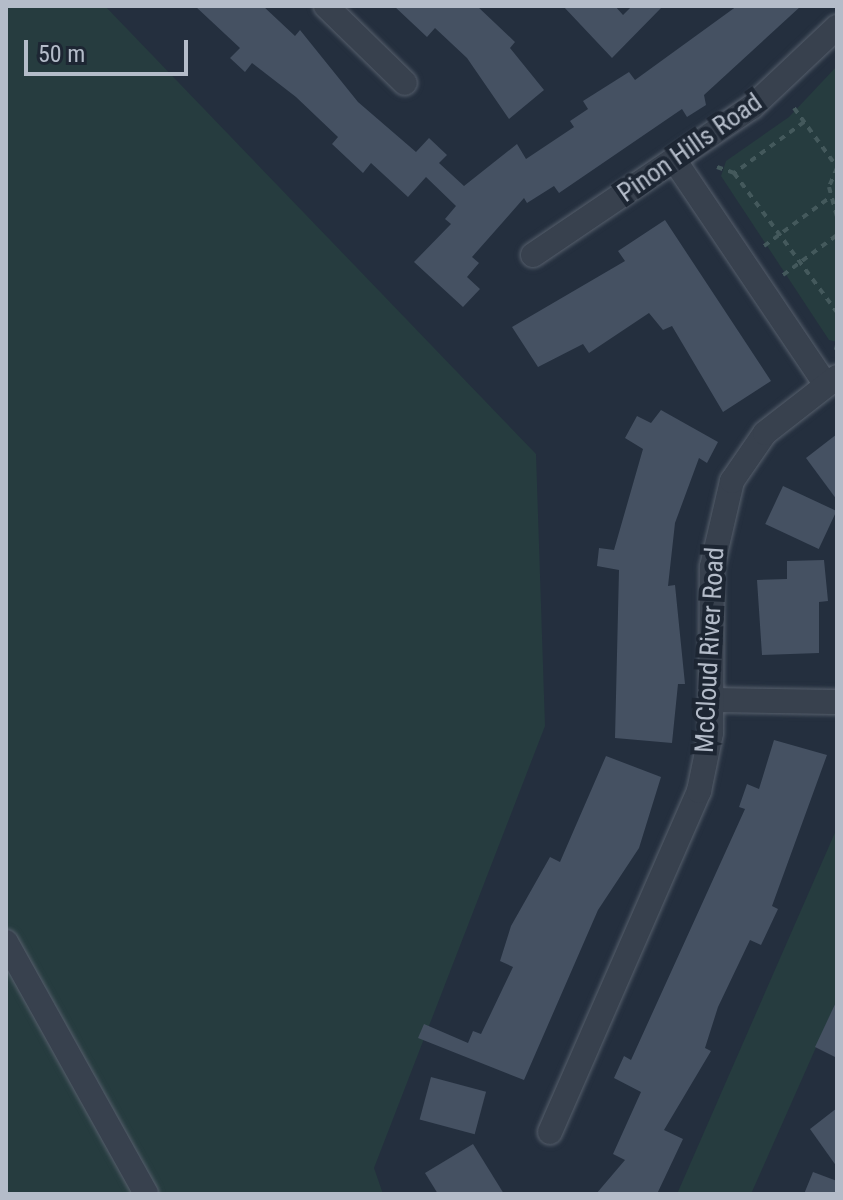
<!DOCTYPE html>
<style>
body{margin:0}
#map{position:relative;width:843px;height:1200px;overflow:hidden;background:#242f3e;font-family:"Roboto Condensed",sans-serif}
div>[style]{position:absolute}
.green>*{inset:0;background:#263c3f}
.building>*{inset:0;background:#455162;transform-origin:0 0}
.path>*{height:4px;margin-top:-2px;transform-origin:0;background:repeating-linear-gradient(90deg,#44595c 0 6px,transparent 0 12px)}
.roads{filter:drop-shadow(0 0 2px #565f6c) drop-shadow(0 0 2px #565f6c)}
.minor>*{height:24px;margin:-12px;padding:0 12px;transform-origin:12px;border-radius:12px;background:#38414e}
span{translate:-50% -50%;white-space:nowrap;text-align:center;line-height:1.15;-webkit-text-stroke:8px #1d2633;paint-order:stroke}
.street-label{font-size:26px;color:#b4bcc9}
.frame{position:absolute;inset:0;border:8px solid #b4bcc9;pointer-events:none}
.scale{position:absolute;left:24px;top:40px;width:164px;height:36px;box-sizing:border-box;border:4px solid #b4bcc9;border-top:0;padding-left:10px;font-size:24px;line-height:28px;white-space:nowrap;color:#b4bcc9;-webkit-text-stroke:6px #1d2633;paint-order:stroke}
</style>
<div id="map">
<div class="green">
<div style="clip-path:polygon(6px 6px,105px 6px,536px 454px,545px 726px,374px 1168px,383px 1194px,6px 1194px)"></div>
<div style="clip-path:polygon(837px 66px,837px 342px,829px 340px,721px 176px,726px 161px,789px 117px)"></div>
<div style="clip-path:polygon(837px 828px,837px 1000px,751px 1194px,677px 1194px)"></div>
</div>
<div class="building">
<div style="clip-path:polygon(195px 6px,263px 6px,295px 36px,300px 30px,358px 102px,416px 152px,429px 138px,447px 155px,439px 163px,464px 186px,517px 144px,526px 159px,574px 127px,570px 121px,588px 109px,583px 101px,629px 72px,635px 80px,737px 6px,801px 6px,704px 95px,706px 105px,687px 117px,682px 109px,559px 193px,554px 186px,527px 203px,524px 198px,472px 257px,479px 263px,467px 277px,480px 289px,463px 307px,414px 262px,451px 224px,445px 219px,456px 206px,426px 177px,408px 197px,371px 163px,363px 173px,332px 144px,338px 137px,296px 97px,252px 63px,245px 72px,230px 58px,240px 48px)"></div>
<div style="clip-path:polygon(394px 6px,477px 6px,515px 42px,510px 48px,544px 90px,509px 119px,467px 58px,435px 28px,427px 37px)"></div>
<div style="clip-path:polygon(563px 6px,615px 6px,623px 15px,632px 6px,663px 6px,612px 58px)"></div>
<div style="clip-path:polygon(665px 220px,771px 381px,723px 412px,672px 326px,663px 330px,649px 313px,589px 353px,583px 344px,538px 367px,512px 327px,625px 261px,618px 251px)"></div>
<div style="clip-path:polygon(661px 410px,718px 442px,707px 463px,699px 458px,675px 523px,668px 586px,675px 585px,685px 684px,678px 684px,672px 743px,615px 738px,619px 570px,597px 566px,599px 548px,614px 550px,643px 449px,625px 438px,637px 416px,651px 423px)"></div>
<div style="clip-path:polygon(837px 434px,837px 500px,806px 458px)"></div>
<div style="left:783px;top:486px;width:59px;height:42px;rotate:25deg"></div>
<div style="clip-path:polygon(824px 560px,828px 601px,819px 602px,819px 653px,762px 655px,757px 580px,787px 579px,787px 561px)"></div>
<div style="clip-path:polygon(774px 740px,827px 755px,772px 906px,778px 909px,761px 945px,750px 940px,718px 1007px,705px 1048px,711px 1051px,664px 1130px,683px 1139px,657px 1194px,596px 1194px,625px 1160px,613px 1154px,641px 1092px,614px 1078px,624px 1056px,631px 1060px,696px 917px,745px 809px,739px 807px,747px 784px,759px 789px)"></div>
<div style="clip-path:polygon(606px 756px,661px 777px,639px 848px,598px 910px,524px 1080px,418px 1038px,424px 1024px,468px 1043px,473px 1031px,481px 1034px,513px 967px,500px 961px,511px 926px,550px 857px,560px 862px)"></div>
<div style="clip-path:polygon(837px 1000px,837px 1058px,815px 1047px)"></div>
<div style="left:431px;top:1077px;width:57px;height:44px;rotate:15deg"></div>
<div style="clip-path:polygon(837px 1108px,837px 1167px,810px 1129px)"></div>
<div style="clip-path:polygon(473px 1144px,504px 1194px,438px 1194px,425px 1173px)"></div>
<div style="clip-path:polygon(813px 1172px,837px 1181px,837px 1194px,804px 1194px)"></div>
</div>
<div class="path">
<div style="left:794px;top:108px;width:73px;rotate:53.9deg"></div>
<div style="left:804px;top:122px;width:87px;rotate:143.9deg"></div>
<div style="left:734px;top:173px;width:173px;rotate:53.5deg"></div>
<div style="left:717px;top:167px;width:18px;rotate:19deg"></div>
<div style="left:837px;top:168px;width:21px;rotate:113deg"></div>
<div style="left:829px;top:187px;width:30px;rotate:75deg"></div>
<div style="left:764px;top:246px;width:81px;rotate:-36.4deg"></div>
<div style="left:783px;top:275px;width:67px;rotate:-36.5deg"></div>
<div style="left:836px;top:350px;width:5px;rotate:-79deg"></div>
</div>
<div class="roads">
<div class="minor">
<div style="left:326px;top:6px;width:110px;rotate:44.3deg"></div>
<div style="left:675px;top:161px;width:270px;rotate:56deg"></div>
<div style="left:533px;top:255px;width:264px;rotate:-34.1deg"></div>
<div style="left:752px;top:107px;width:117px;rotate:-43.3deg"></div>
<div style="left:711px;top:700px;width:126px;rotate:0.9deg"></div>
<div style="left:6px;top:942px;width:288px;rotate:60.9deg"></div>
<div style="left:550px;top:1132px;width:372px;rotate:-66.4deg"></div>
<div style="left:699px;top:791px;width:59px;rotate:-78.3deg"></div>
<div style="left:711px;top:733px;width:166px;rotate:-89.7deg"></div>
<div style="left:712px;top:567px;width:88px;rotate:-76.9deg"></div>
<div style="left:732px;top:481px;width:58px;rotate:-55.5deg"></div>
<div style="left:765px;top:433px;width:91px;rotate:-37.9deg"></div>
</div>
</div>
<div class="street-label">
<span style="left:690px;top:148px;rotate:-35deg">Pinon Hills Road</span>
<span style="left:710px;top:650px;rotate:-87deg">McCloud River Road</span>
</div>
<div class="frame"></div>
<div class="scale">50 m</div>
</div>
